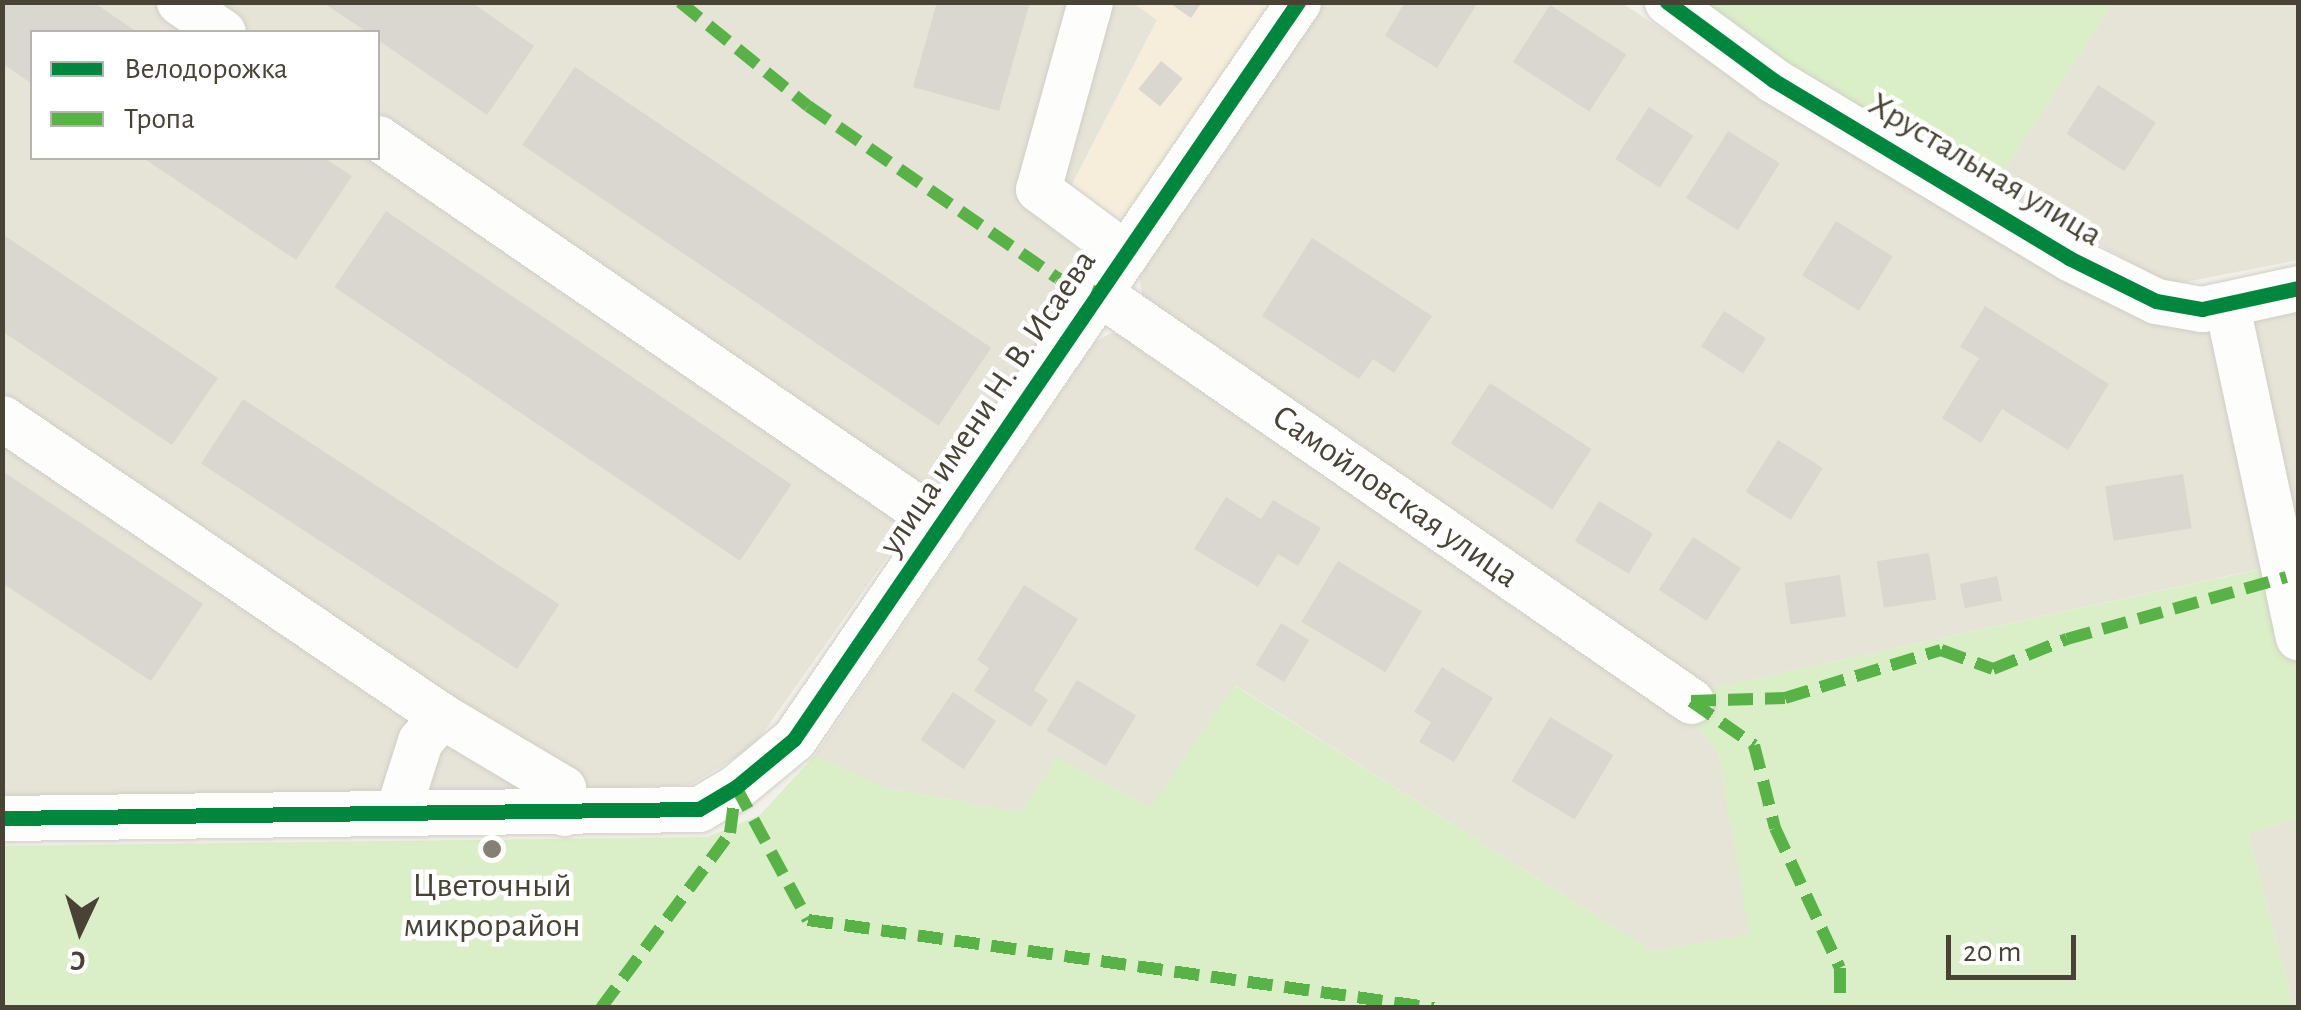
<!DOCTYPE html>
<meta charset="utf-8">
<style>
body{margin:0}
#map{position:relative;width:2301px;height:1010px;overflow:hidden;background:#f2f0ea;font-family:"Alegreya Sans",sans-serif}
div>[style]{position:absolute}
.residential>*{inset:0;background:#e6e3d7}
.commercial>*{inset:0;background:#f6eedb}
.green>*{inset:0;background:#daeec7}
.building>*{inset:0;background:#dad7d0;transform-origin:0 0}
.roads{filter:drop-shadow(0 0 2px #d0cec7) drop-shadow(0 0 2px #d0cec7)}
.minor>*{height:45px;margin:-22.5px;padding:0 22.5px;transform-origin:22.5px;border-radius:22.5px;background:#fdfdfc}
.quiet>*{height:12px;margin-top:-6px;transform-origin:0;background:repeating-linear-gradient(90deg,#57b346 0 25px,transparent 0 37px)}
.cycleway>*{height:15px;margin:-7.5px;padding:0 7.5px;transform-origin:7.5px;border-radius:7.5px;background:#00873e}
.dots>*{width:28px;height:28px;translate:-50% -50%;box-sizing:border-box;border:5px solid #fff;border-radius:50%}
span{translate:-50% -50%;white-space:nowrap;text-align:center;line-height:1.15;-webkit-text-stroke:9px #fff;paint-order:stroke}
.street-label{font-size:35px;color:#484335}
.poi-label{font-size:35px;color:#484335}
.frame{position:absolute;inset:0;border:5px solid #484335;pointer-events:none}
.legend{position:absolute;left:30px;top:30px;width:350px;height:130px;box-sizing:border-box;background:#fff;border:2px solid #b6b4ae;margin:0;padding:12px 18px;list-style:none;font-size:30px;color:#484335}
.legend li{display:flex;align-items:center;gap:20px;height:50px}
.legend b{width:50px;border:2px solid #b6b4ae}
.north{position:absolute;left:30px;top:880px;width:100px;height:100px;-webkit-text-stroke:8px #fff;paint-order:stroke;rotate:184deg;font-size:28px;font-weight:700;line-height:40px;text-align:center;color:#484335}
.north::after{content:'';display:block;margin:auto;width:35px;height:45px;background:#484335;clip-path:polygon(50% 0,100% 100%,50% 72%,0 100%)}
.scale{position:absolute;left:1946px;top:935px;width:130px;height:45px;box-sizing:border-box;border:5px solid #484335;border-top:0;padding-left:12px;font-size:30px;line-height:35px;white-space:nowrap;color:#484335;-webkit-text-stroke:8px #fff;paint-order:stroke}
</style>
<div id="map">
<div class="residential">
<div style="clip-path:polygon(evenodd,1133px 2px,1157px 20px,1054px 219px,1102px 253px,753px 747px,692px 784px,486px 796px,3px 802px,2px 3px,1133px 2px,32px 32px,378px 32px,378px 158px,32px 158px,32px 32px)"></div>
<div style="clip-path:polygon(1322px 3px,1622px 3px,1763px 97px,2073px 283px,2138px 318px,2215px 333px,2273px 566px,1707px 689px,1145px 309px,1139px 276px)"></div>
<div style="clip-path:polygon(2113px 3px,2298px 3px,2298px 260px,2170px 285px,1995px 185px)"></div>
<div style="clip-path:polygon(2298px 305px,2298px 565px,2250px 343px,2253px 321px,2264px 313px)"></div>
<div style="clip-path:polygon(1111px 333px,1128px 335px,1685px 713px,1718px 752px,1750px 934px,1652px 951px,1235px 685px,1151px 808px,1058px 758px,1021px 812px,885px 788px,815px 755px,1095px 342px)"></div>
<div style="clip-path:polygon(2298px 819px,2298px 1007px,2294px 1007px,2248px 833px)"></div>
</div>
<div class="commercial">
<div style="clip-path:polygon(1133px 3px,1273px 3px,1102px 253px,1054px 219px,1157px 20px)"></div>
</div>
<div class="green">
<div style="clip-path:polygon(1699px 3px,2113px 3px,1995px 185px,1784px 68px)"></div>
<div style="clip-path:polygon(2298px 561px,2298px 819px,2248px 833px,2294px 1007px,3px 1008px,3px 846px,708px 837px,760px 815px,815px 755px,885px 788px,1021px 812px,1057px 757px,1150px 807px,1234px 685px,1652px 951px,1749px 934px,1718px 752px,1685px 713px,1707px 689px)"></div>
</div>
<div class="building">
<div style="clip-path:polygon(2px 2px,93px 2px,137px 32px,32px 32px,32px 84px,2px 63px)"></div>
<div style="clip-path:polygon(322px 2px,471px 2px,534px 46px,487px 115px,378px 40px,378px 32px,367px 32px)"></div>
<div style="clip-path:polygon(937px 2px,1030px 2px,999px 111px,913px 87px)"></div>
<div style="clip-path:polygon(1168px 2px,1202px 2px,1191px 18px)"></div>
<div style="clip-path:polygon(1405px 2px,1478px 2px,1437px 68px,1385px 36px)"></div>
<div style="left:1550px;top:5px;width:91px;height:68px;rotate:33deg"></div>
<div style="left:1161px;top:61px;width:28px;height:36px;rotate:39deg"></div>
<div style="left:575px;top:67px;width:502px;height:94px;rotate:34deg"></div>
<div style="left:2098px;top:85px;width:69px;height:58px;rotate:33deg"></div>
<div style="left:1649px;top:107px;width:53px;height:62px;rotate:33deg"></div>
<div style="left:1728px;top:131px;width:61px;height:79px;rotate:32deg"></div>
<div style="clip-path:polygon(143px 158px,324px 158px,352px 176px,296px 260px)"></div>
<div style="left:386px;top:211px;width:489px;height:92px;rotate:34deg"></div>
<div style="left:1836px;top:221px;width:67px;height:64px;rotate:32deg"></div>
<div style="clip-path:polygon(2px 234px,218px 378px,172px 445px,2px 331px)"></div>
<div style="clip-path:polygon(1312px 238px,1432px 316px,1394px 373px,1373px 359px,1359px 379px,1262px 316px)"></div>
<div style="clip-path:polygon(1985px 306px,2109px 384px,2068px 450px,2002px 409px,1981px 443px,1942px 418px,1979px 358px,1960px 347px)"></div>
<div style="left:1724px;top:311px;width:50px;height:42px;rotate:33deg"></div>
<div style="left:1490px;top:383px;width:121px;height:72px;rotate:33deg"></div>
<div style="left:243px;top:399px;width:377px;height:77px;rotate:33deg"></div>
<div style="left:1778px;top:440px;width:53px;height:61px;rotate:32deg"></div>
<div style="clip-path:polygon(2px 471px,203px 604px,151px 681px,2px 583px)"></div>
<div style="left:2183px;top:474px;width:55px;height:79px;rotate:81deg"></div>
<div style="clip-path:polygon(1226px 497px,1261px 519px,1273px 500px,1321px 528px,1298px 566px,1278px 554px,1258px 587px,1194px 549px)"></div>
<div style="left:1599px;top:501px;width:63px;height:47px;rotate:31deg"></div>
<div style="left:1693px;top:537px;width:57px;height:63px;rotate:33deg"></div>
<div style="left:1929px;top:553px;width:47px;height:53px;rotate:81deg"></div>
<div style="left:1338px;top:561px;width:98px;height:71px;rotate:31deg"></div>
<div style="left:1840px;top:575px;width:42px;height:56px;rotate:82deg"></div>
<div style="left:1997px;top:576px;width:25px;height:38px;rotate:78deg"></div>
<div style="clip-path:polygon(1024px 585px,1078px 619px,1034px 690px,1048px 700px,1031px 727px,974px 691px,989px 668px,977px 660px)"></div>
<div style="left:1281px;top:623px;width:33px;height:49px;rotate:31deg"></div>
<div style="clip-path:polygon(1442px 667px,1493px 698px,1454px 762px,1419px 742px,1431px 722px,1414px 712px)"></div>
<div style="left:1077px;top:680px;width:69px;height:59px;rotate:31deg"></div>
<div style="left:953px;top:692px;width:52px;height:58px;rotate:34deg"></div>
<div style="left:1550px;top:717px;width:74px;height:75px;rotate:31deg"></div>
</div>
<div class="roads">
<div class="minor">
<div style="left:179px;top:2px;width:53px;rotate:34.3deg"></div>
<div style="left:1090px;top:2px;width:194px;rotate:105.5deg"></div>
<div style="left:1038px;top:189px;width:109px;rotate:36.5deg"></div>
<div style="left:1667px;top:2px;width:132px;rotate:36.3deg"></div>
<div style="left:1773px;top:80px;width:345px;rotate:31deg"></div>
<div style="left:2069px;top:258px;width:97px;rotate:26.3deg"></div>
<div style="left:2156px;top:301px;width:47px;rotate:9.9deg"></div>
<div style="left:2202px;top:309px;width:98px;rotate:-12.3deg"></div>
<div style="left:378px;top:138px;width:683px;rotate:34.44deg"></div>
<div style="left:1099px;top:293px;width:719px;rotate:34.57deg"></div>
<div style="left:2227px;top:306px;width:339px;rotate:77.9deg"></div>
<div style="left:2px;top:418px;width:531px;rotate:34.11deg"></div>
<div style="left:442px;top:716px;width:141px;rotate:30.8deg"></div>
<div style="left:563px;top:788px;width:25px;rotate:88deg"></div>
<div style="left:397px;top:813px;width:76px;rotate:-72.3deg"></div>
<div style="left:420px;top:741px;width:33px;rotate:-49deg"></div>
<div style="left:2px;top:818px;width:697px;rotate:-0.74deg"></div>
<div style="left:699px;top:809px;width:43px;rotate:-30.7deg"></div>
<div style="left:736px;top:787px;width:75px;rotate:-39.6deg"></div>
<div style="left:794px;top:739px;width:893px;rotate:-55.63deg"></div>
</div>
</div>
<div class="quiet">
<div style="left:680px;top:2px;width:165px;rotate:39.1deg"></div>
<div style="left:808px;top:106px;width:303px;rotate:34.6deg"></div>
<div style="left:1057px;top:278px;width:45px;rotate:19.7deg"></div>
<div style="left:1691px;top:701px;width:94px;rotate:-1.8deg"></div>
<div style="left:1785px;top:698px;width:163px;rotate:-17.1deg"></div>
<div style="left:1941px;top:650px;width:55px;rotate:20.1deg"></div>
<div style="left:1993px;top:669px;width:80px;rotate:-22.1deg"></div>
<div style="left:2067px;top:639px;width:228px;rotate:-15.8deg"></div>
<div style="left:1691px;top:701px;width:77px;rotate:34.9deg"></div>
<div style="left:1754px;top:745px;width:86px;rotate:75.8deg"></div>
<div style="left:1775px;top:828px;width:154px;rotate:65.1deg"></div>
<div style="left:1840px;top:968px;width:40px;rotate:90deg"></div>
<div style="left:736px;top:787px;width:151px;rotate:61.6deg"></div>
<div style="left:808px;top:920px;width:632px;rotate:8deg"></div>
<div style="left:601px;top:1008px;width:217px;rotate:-53.6deg"></div>
<div style="left:730px;top:833px;width:46px;rotate:-82.6deg"></div>
</div>
<div class="cycleway">
<div style="left:1667px;top:2px;width:132px;rotate:36.3deg"></div>
<div style="left:1773px;top:80px;width:345px;rotate:31deg"></div>
<div style="left:2069px;top:258px;width:97px;rotate:26.3deg"></div>
<div style="left:2156px;top:301px;width:47px;rotate:9.9deg"></div>
<div style="left:2202px;top:309px;width:98px;rotate:-12.3deg"></div>
<div style="left:2px;top:818px;width:697px;rotate:-0.74deg"></div>
<div style="left:699px;top:809px;width:43px;rotate:-30.7deg"></div>
<div style="left:736px;top:787px;width:75px;rotate:-39.6deg"></div>
<div style="left:794px;top:739px;width:893px;rotate:-55.63deg"></div>
</div>
<div class="dots">
<div style="left:492px;top:849px;background:#848074"></div>
</div>
<div class="street-label">
<span style="left:1985px;top:170px;rotate:31deg">Хрустальная улица</span>
<span style="left:988px;top:403px;rotate:-56deg">улица имени Н. В. Исаева</span>
<span style="left:1395px;top:497px;rotate:35deg">Самойловская улица</span>
</div>
<div class="poi-label">
<span style="left:492px;top:906px">Цветочный<br>микрорайон</span>
</div>
<div class="frame"></div>
<ul class="legend">
<li><b style="height:12px;background:#00873e"></b>Велодорожка</li>
<li><b style="height:12px;background:#57b346"></b>Тропа</li>
</ul>
<div class="north">С</div>
<div class="scale">20 m</div>
</div>
